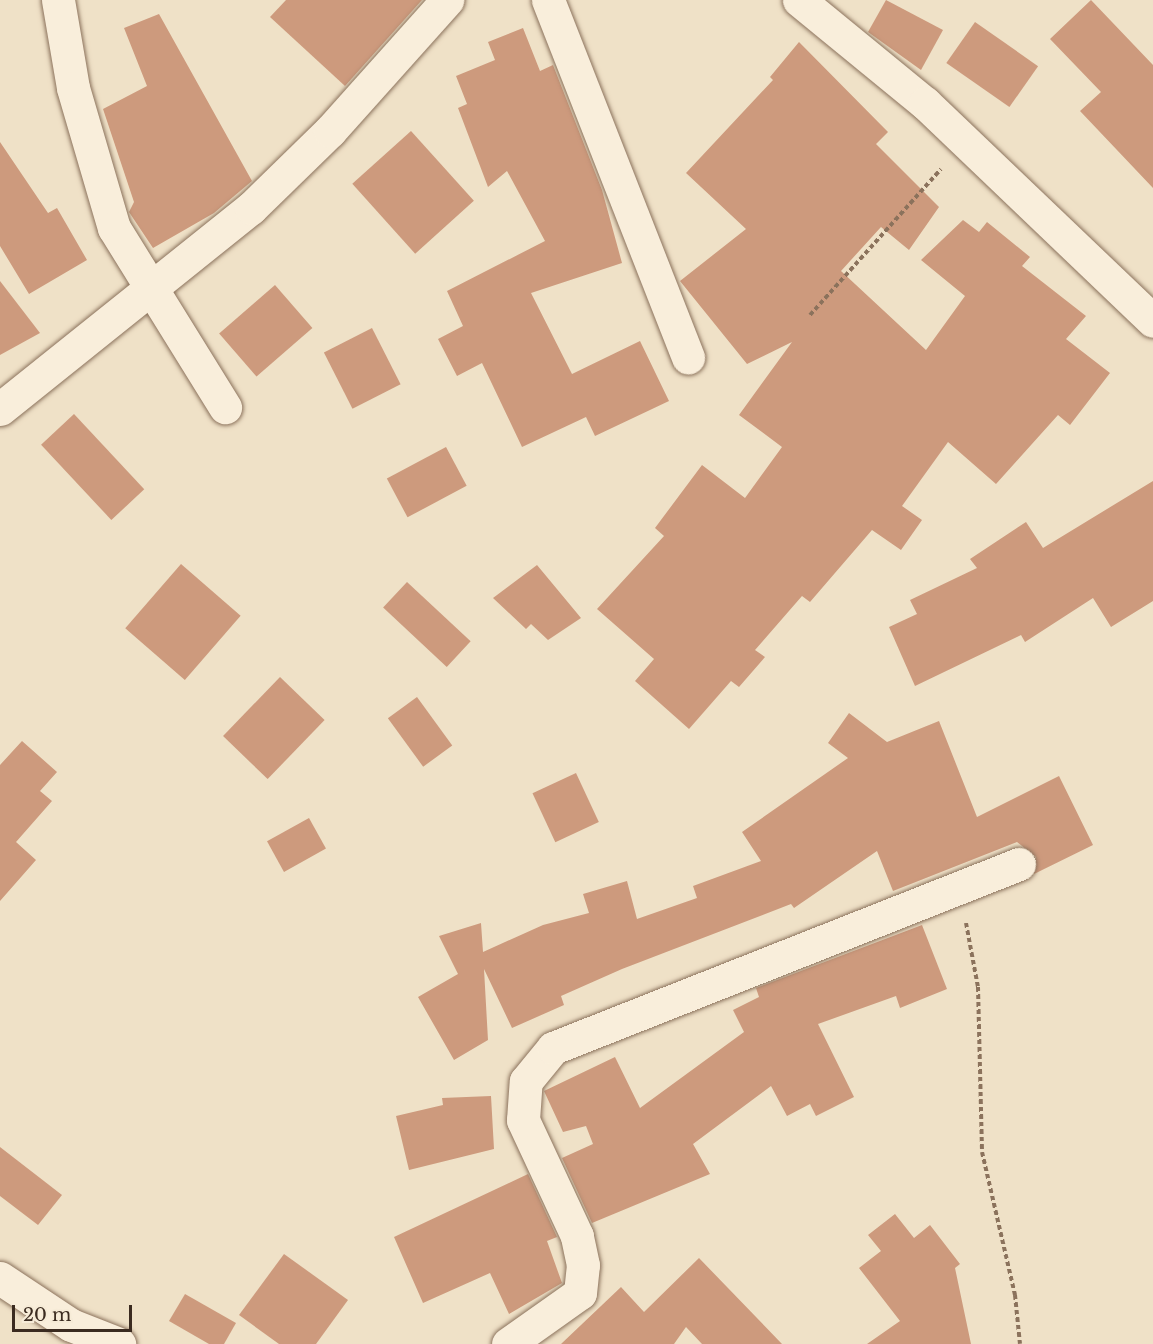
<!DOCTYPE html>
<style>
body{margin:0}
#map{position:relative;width:1153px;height:1344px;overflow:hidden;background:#efe1c7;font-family:"Libre Baskerville",serif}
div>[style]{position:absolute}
.building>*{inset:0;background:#cd9a7d;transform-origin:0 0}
.path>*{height:4px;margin-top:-2px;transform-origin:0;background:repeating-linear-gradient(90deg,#8b725c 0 4.5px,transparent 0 7.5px)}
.roads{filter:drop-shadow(0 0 2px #8b725c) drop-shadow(0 0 2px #8b725c)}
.street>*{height:33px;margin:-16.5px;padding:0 16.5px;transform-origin:16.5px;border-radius:16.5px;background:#f9eedb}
span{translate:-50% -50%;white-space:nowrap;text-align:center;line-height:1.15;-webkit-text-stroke:4.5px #f6ebd7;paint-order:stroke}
.scale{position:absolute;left:12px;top:1305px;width:120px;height:27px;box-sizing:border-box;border:3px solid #3b2b20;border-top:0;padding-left:8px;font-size:18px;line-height:21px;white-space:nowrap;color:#3b2b20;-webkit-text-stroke:4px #f6ebd7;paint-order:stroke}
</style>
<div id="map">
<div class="building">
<div style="clip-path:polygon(286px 0,422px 0,345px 86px,270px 17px)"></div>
<div style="clip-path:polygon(886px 0,943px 30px,921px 70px,868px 32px)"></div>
<div style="clip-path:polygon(1091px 0,1153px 65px,1153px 188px,1080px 111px,1101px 92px,1050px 39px)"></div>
<div style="clip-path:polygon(159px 14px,252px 181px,214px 213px,153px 248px,129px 212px,134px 202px,103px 109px,147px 86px,124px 28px)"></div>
<div style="left:975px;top:22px;width:77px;height:50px;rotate:35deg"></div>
<div style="clip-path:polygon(523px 28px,540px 71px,553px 65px,602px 190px,622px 263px,531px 293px,572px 374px,640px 341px,669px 401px,595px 436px,586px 417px,522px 447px,482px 363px,457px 376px,438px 339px,463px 326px,447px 291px,545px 241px,507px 171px,488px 187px,458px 108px,467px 104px,456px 76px,495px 60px,488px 42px)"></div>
<div style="clip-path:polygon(799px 42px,888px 132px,876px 144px,939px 207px,909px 250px,881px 227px,841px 271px,926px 350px,965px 296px,921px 260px,963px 220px,979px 232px,987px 222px,1030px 257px,1022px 266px,1086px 316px,1066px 339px,1110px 373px,1070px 425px,1058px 415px,996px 484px,948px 442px,902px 506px,922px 520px,901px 550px,872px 530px,810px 602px,802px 596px,755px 650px,765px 657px,739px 687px,731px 681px,689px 729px,635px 681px,654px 659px,597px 609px,664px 536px,655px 528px,702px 465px,745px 498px,782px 447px,739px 415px,792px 342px,747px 364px,680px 281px,746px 229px,686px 173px,773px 80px,770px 77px)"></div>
<div style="left:411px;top:131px;width:94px;height:79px;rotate:48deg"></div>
<div style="clip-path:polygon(0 142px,48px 213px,57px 208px,87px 260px,29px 294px,0 246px)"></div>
<div style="clip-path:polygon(0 281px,40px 333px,0 355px)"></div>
<div style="left:275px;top:285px;width:57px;height:74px;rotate:49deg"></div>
<div style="left:372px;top:328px;width:63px;height:54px;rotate:63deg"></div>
<div style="left:74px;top:414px;width:103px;height:45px;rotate:47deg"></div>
<div style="left:446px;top:447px;width:44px;height:67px;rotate:62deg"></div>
<div style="clip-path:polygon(1153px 481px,1153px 601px,1111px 627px,1093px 598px,1025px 642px,1021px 635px,915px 686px,889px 627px,917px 614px,910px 600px,977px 568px,970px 559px,1026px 522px,1043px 548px)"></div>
<div style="left:181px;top:564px;width:79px;height:85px;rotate:41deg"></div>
<div style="clip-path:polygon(537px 565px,581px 618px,548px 640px,531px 624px,526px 629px,493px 598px)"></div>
<div style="left:407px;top:582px;width:87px;height:35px;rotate:43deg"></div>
<div style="left:280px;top:677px;width:62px;height:82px;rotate:44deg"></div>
<div style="left:417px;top:697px;width:60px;height:36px;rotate:54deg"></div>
<div style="clip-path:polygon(849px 713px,887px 742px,939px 721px,977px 817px,1059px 776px,1093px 845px,1034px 874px,1036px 857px,1017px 842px,893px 891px,877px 851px,794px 908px,791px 904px,622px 969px,561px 996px,564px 1005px,512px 1028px,484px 969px,488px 1040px,454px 1060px,418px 997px,458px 974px,439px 936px,481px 923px,483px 952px,543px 925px,589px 913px,583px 894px,627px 881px,637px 919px,697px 898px,693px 886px,761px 861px,742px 832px,848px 758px,828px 743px)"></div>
<div style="clip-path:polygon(22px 741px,57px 772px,40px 791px,52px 801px,16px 842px,36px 860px,0 901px,0 765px)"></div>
<div style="left:576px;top:773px;width:54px;height:48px;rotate:65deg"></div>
<div style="left:309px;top:818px;width:35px;height:48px;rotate:61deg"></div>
<div style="clip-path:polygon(922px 925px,947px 989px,900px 1008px,896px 996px,818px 1024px,854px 1097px,816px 1116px,810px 1104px,787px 1116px,771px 1086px,693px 1144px,710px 1174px,592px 1223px,562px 1158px,593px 1144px,586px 1126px,563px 1132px,544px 1091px,615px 1057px,640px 1108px,744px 1032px,733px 1010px,759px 997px,756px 988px)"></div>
<div style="clip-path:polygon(491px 1096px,494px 1149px,409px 1170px,396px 1116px,443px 1105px,442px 1098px)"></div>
<div style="clip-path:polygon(0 1147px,62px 1195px,38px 1225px,0 1196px)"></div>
<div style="clip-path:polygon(528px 1174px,557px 1237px,547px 1241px,562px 1283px,509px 1314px,490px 1273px,423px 1303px,394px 1237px)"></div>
<div style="clip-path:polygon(895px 1214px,914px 1238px,930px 1225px,960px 1264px,955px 1268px,971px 1344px,867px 1344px,900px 1321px,859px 1268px,881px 1251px,868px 1235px)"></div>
<div style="clip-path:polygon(284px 1254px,348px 1300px,316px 1344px,279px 1344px,239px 1315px)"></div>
<div style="clip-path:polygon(699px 1258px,782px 1344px,702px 1344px,686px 1327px,674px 1344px,561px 1344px,621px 1287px,644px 1312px)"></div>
<div style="clip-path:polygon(185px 1294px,236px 1323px,224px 1344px,209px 1344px,169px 1321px)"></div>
</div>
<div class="path">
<div style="left:810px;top:315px;width:196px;rotate:-48.1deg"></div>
<div style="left:966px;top:923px;width:65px;rotate:79.4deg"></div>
<div style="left:978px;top:987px;width:165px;rotate:88.6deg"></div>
<div style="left:982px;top:1152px;width:147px;rotate:77deg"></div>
<div style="left:1015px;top:1295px;width:49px;rotate:84.2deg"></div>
</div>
<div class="roads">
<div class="street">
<div style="left:58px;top:0;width:89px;rotate:80.3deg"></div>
<div style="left:73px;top:88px;width:146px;rotate:73.7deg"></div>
<div style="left:114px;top:228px;width:211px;rotate:58.2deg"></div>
<div style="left:548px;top:0;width:384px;rotate:68.6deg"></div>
<div style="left:799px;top:0;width:163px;rotate:39.3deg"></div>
<div style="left:925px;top:103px;width:315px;rotate:43.7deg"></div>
<div style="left:0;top:409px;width:322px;rotate:-38.7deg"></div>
<div style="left:251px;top:208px;width:110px;rotate:-44.3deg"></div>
<div style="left:330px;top:131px;width:176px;rotate:-48.2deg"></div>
<div style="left:0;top:1278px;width:85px;rotate:33.5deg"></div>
<div style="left:71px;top:1325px;width:52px;rotate:21.6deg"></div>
<div style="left:508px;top:1344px;width:88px;rotate:-35.3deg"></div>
<div style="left:580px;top:1293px;width:28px;rotate:-84deg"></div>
<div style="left:583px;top:1265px;width:30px;rotate:-102deg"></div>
<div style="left:577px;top:1236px;width:128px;rotate:-115deg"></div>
<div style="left:523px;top:1120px;width:39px;rotate:-86deg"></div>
<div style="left:526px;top:1081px;width:43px;rotate:-50.7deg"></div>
<div style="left:553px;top:1048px;width:501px;rotate:-21.55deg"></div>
</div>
</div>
<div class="scale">20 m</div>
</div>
